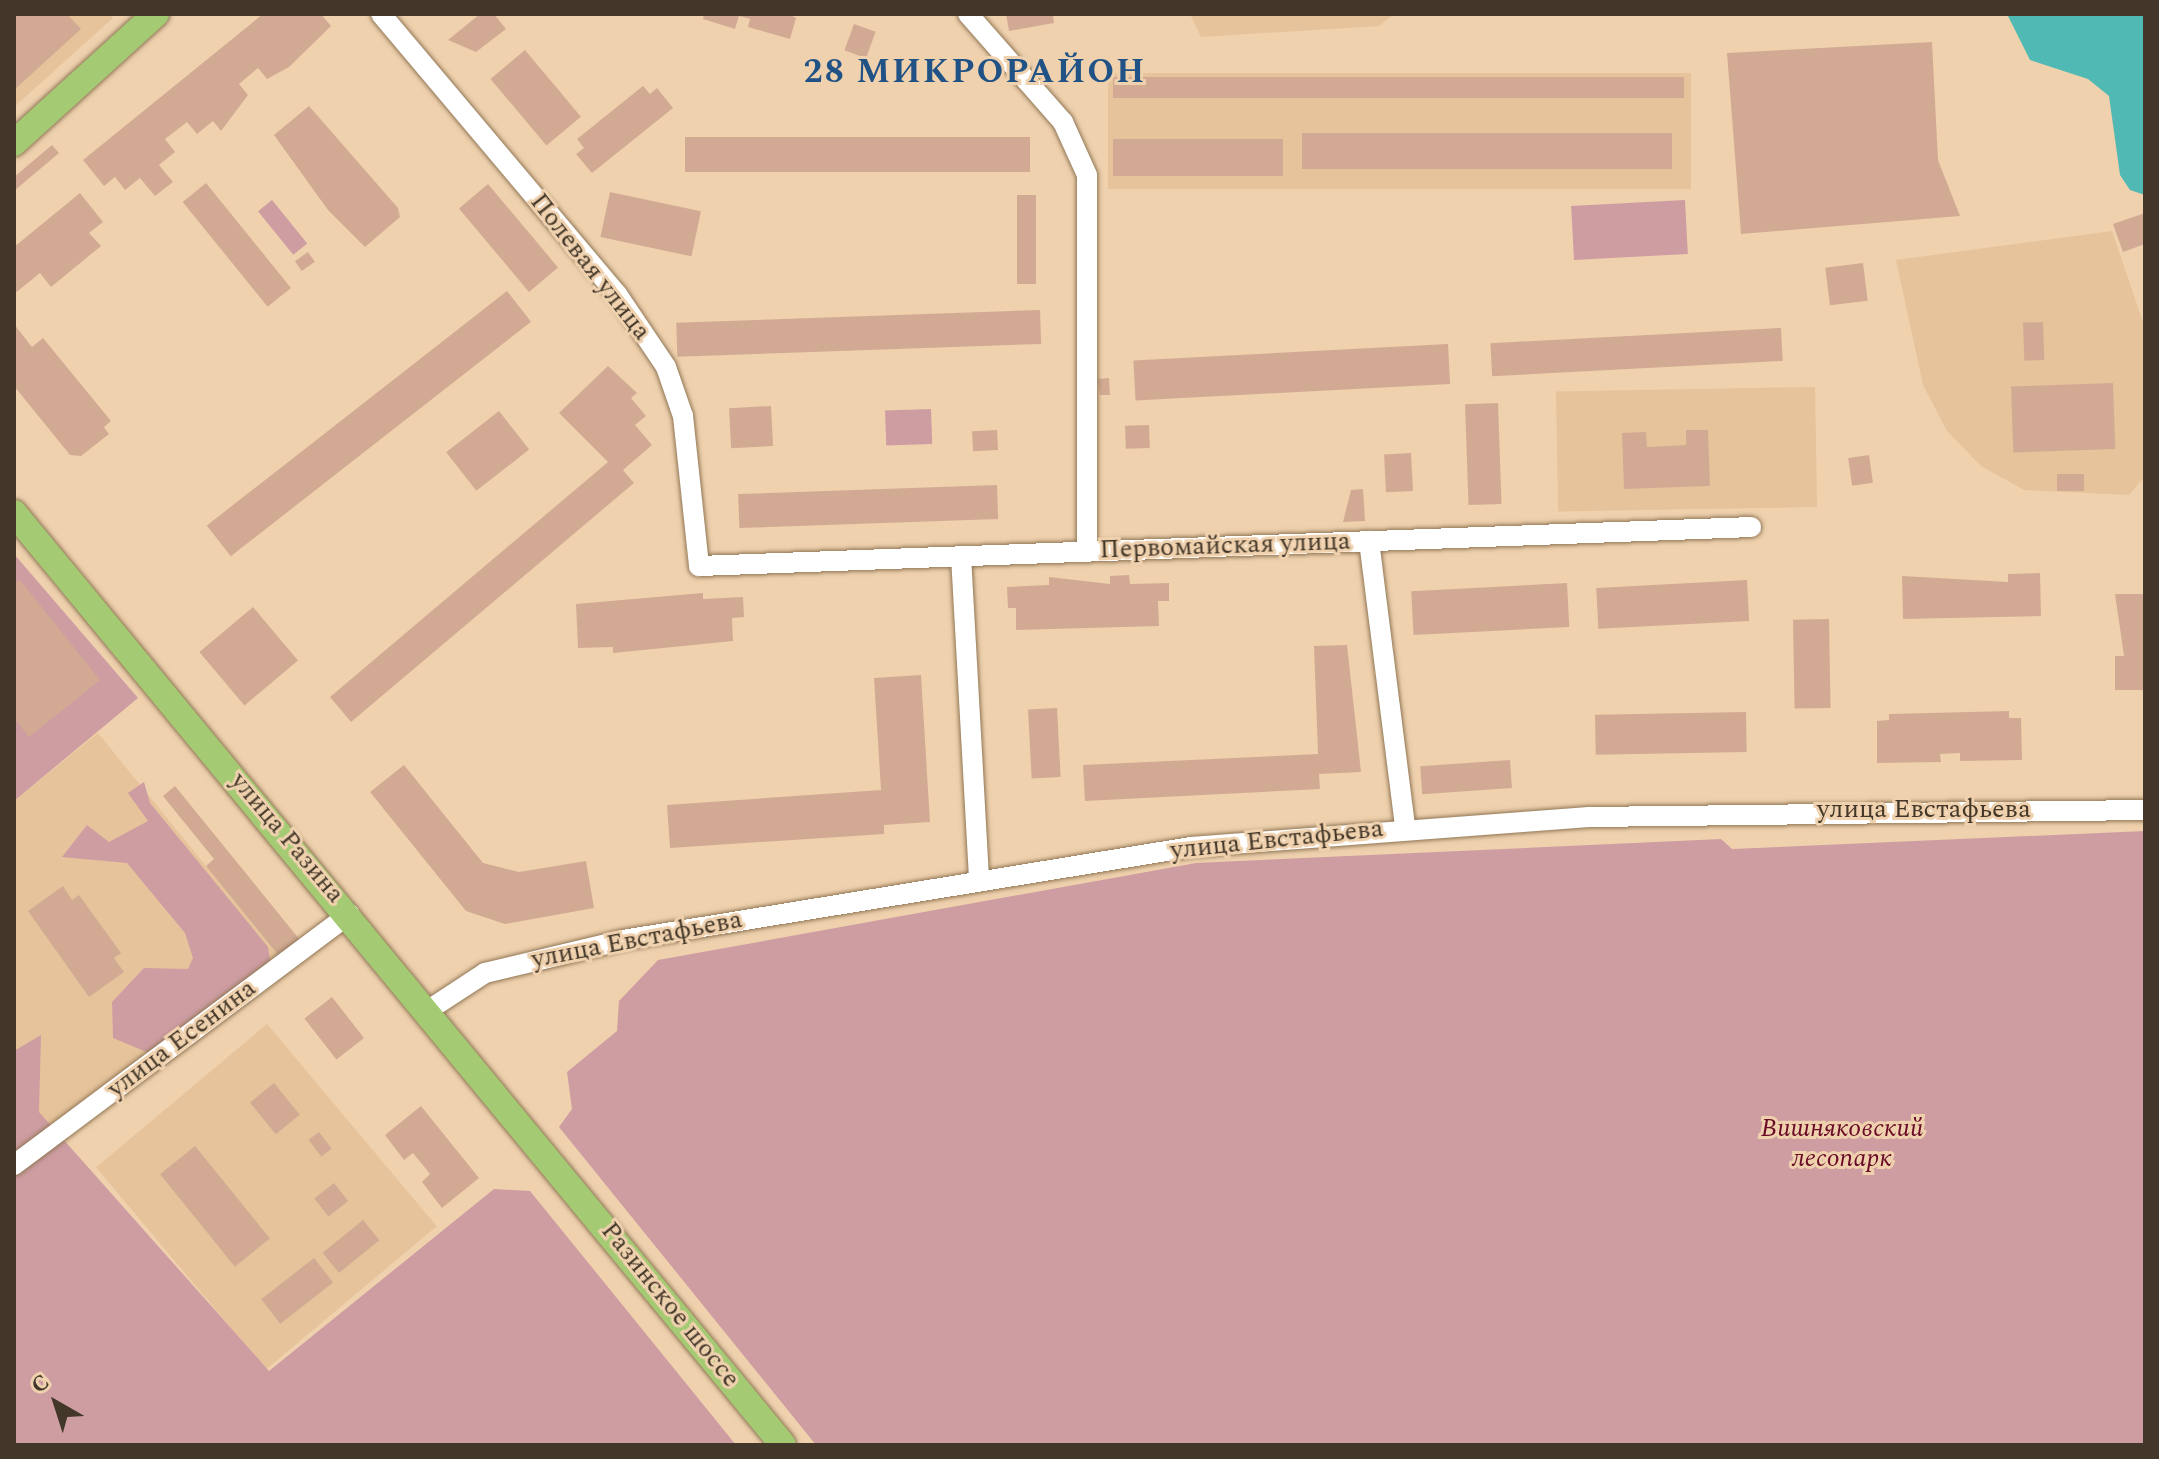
<!DOCTYPE html>
<meta charset="utf-8">
<style>
body{margin:0}
#map{position:relative;width:2159px;height:1459px;overflow:hidden;background:#efd1ae;font-family:Spectral,serif}
div>[style]{position:absolute}
.built>*{inset:0;background:#e6c39b;transform-origin:0 0}
.green>*{inset:0;background:#ce9da2;transform-origin:0 0}
.water>*{inset:0;background:#50b9b4}
.building>*{inset:0;background:#d2aa93;transform-origin:0 0}
.roads{filter:drop-shadow(0 0 2px #917756) drop-shadow(0 0 2px #917756)}
.minor>*{height:20px;margin:-10px;padding:0 10px;transform-origin:10px;border-radius:10px;background:#fff}
.major>*{height:26px;margin:-13px;padding:0 13px;transform-origin:13px;border-radius:13px;background:#a5ca74}
span{translate:-50% -50%;white-space:nowrap;text-align:center;line-height:1.15;-webkit-text-stroke:6px #efd1ae;paint-order:stroke}
.street-label{font-size:26px;color:#433729}
.park-label{font-size:26px;color:#6a0b27;font-style:italic}
.district-label{font-size:34px;color:#205285;font-weight:700;letter-spacing:2px}
.frame{position:absolute;inset:0;border:16px solid #433729;pointer-events:none}
.north{position:absolute;left:16px;top:1363px;width:80px;height:80px;-webkit-text-stroke:6px #efd1ae;paint-order:stroke;rotate:321deg;font-size:22px;font-weight:700;line-height:32px;text-align:center;color:#433729}
.north::after{content:'';display:block;margin:auto;width:28px;height:36px;background:#433729;clip-path:polygon(50% 0,100% 100%,50% 72%,0 100%)}
</style>
<div id="map">
<div class="built">
<div style="clip-path:polygon(14px 14px,110px 14px,113px 18px,14px 107px)"></div>
<div style="clip-path:polygon(1190px 14px,1394px 14px,1379px 26px,1201px 37px)"></div>
<div style="left:1691px;top:73px;width:116px;height:583px;rotate:90deg"></div>
<div style="clip-path:polygon(2112px 231px,2145px 328px,2145px 476px,2129px 495px,2024px 490px,1981px 466px,1947px 431px,1923px 385px,1896px 260px)"></div>
<div style="left:1815px;top:387px;width:120px;height:259px;rotate:89deg"></div>
<div style="clip-path:polygon(98px 733px,283px 961px,14px 1153px,14px 801px)"></div>
<div style="left:267px;top:1024px;width:264px;height:223px;rotate:50deg"></div>
</div>
<div class="green">
<div style="left:272px;top:200px;width:56px;height:18px;rotate:51deg"></div>
<div style="left:1685px;top:200px;width:54px;height:114px;rotate:87deg"></div>
<div style="left:931px;top:409px;width:35px;height:46px;rotate:88deg"></div>
<div style="clip-path:polygon(14px 554px,138px 698px,14px 801px)"></div>
<div style="clip-path:polygon(144px 782px,150px 803px,268px 947px,270px 960px,264px 973px,149px 1053px,113px 1038px,112px 1002px,144px 968px,188px 969px,193px 958px,185px 933px,127px 863px,62px 857px,87px 825px,109px 842px,148px 821px,128px 793px)"></div>
<div style="clip-path:polygon(2145px 831px,2145px 1445px,816px 1445px,559px 1127px,572px 1109px,567px 1072px,617px 1031px,619px 1001px,658px 960px,1196px 863px,1721px 839px,1732px 849px)"></div>
<div style="clip-path:polygon(41px 1035px,39px 1112px,269px 1371px,494px 1189px,530px 1191px,736px 1445px,14px 1445px,14px 1051px)"></div>
</div>
<div class="water">
<div style="clip-path:polygon(2007px 14px,2145px 14px,2145px 195px,2130px 190px,2120px 175px,2109px 96px,2088px 79px,2030px 60px)"></div>
</div>
<div class="building">
<div style="clip-path:polygon(14px 14px,67px 14px,81px 29px,14px 90px)"></div>
<div style="clip-path:polygon(263px 14px,321px 14px,331px 26px,289px 67px,267px 79px,258px 68px,239px 84px,248px 95px,221px 131px,213px 121px,197px 134px,187px 122px,165px 139px,175px 152px,159px 165px,173px 182px,155px 196px,140px 178px,125px 190px,115px 177px,104px 186px,83px 160px)"></div>
<div style="clip-path:polygon(480px 14px,494px 14px,506px 29px,476px 52px,448px 40px)"></div>
<div style="clip-path:polygon(704px 14px,789px 14px,796px 18px,790px 39px,748px 27px,750px 19px,739px 16px,735px 29px,703px 19px)"></div>
<div style="clip-path:polygon(1006px 14px,1053px 14px,1054px 23px,1009px 31px)"></div>
<div style="left:854px;top:24px;width:23px;height:28px;rotate:20deg"></div>
<div style="clip-path:polygon(1932px 42px,1938px 160px,1960px 216px,1741px 234px,1727px 53px)"></div>
<div style="left:525px;top:50px;width:87px;height:45px;rotate:50deg"></div>
<div style="left:1684px;top:77px;width:21px;height:571px;rotate:90deg"></div>
<div style="clip-path:polygon(643px 86px,650px 94px,657px 88px,673px 108px,592px 173px,576px 154px,584px 148px,577px 139px)"></div>
<div style="clip-path:polygon(309px 106px,398px 208px,400px 217px,365px 247px,328px 210px,274px 135px)"></div>
<div style="left:1672px;top:133px;width:36px;height:370px;rotate:90deg"></div>
<div style="left:1030px;top:137px;width:35px;height:345px;rotate:90deg"></div>
<div style="left:1283px;top:139px;width:37px;height:170px;rotate:90deg"></div>
<div style="clip-path:polygon(52px 145px,59px 153px,14px 191px,14px 177px)"></div>
<div style="left:206px;top:183px;width:135px;height:30px;rotate:51deg"></div>
<div style="left:488px;top:184px;width:109px;height:38px;rotate:50deg"></div>
<div style="left:610px;top:192px;width:93px;height:46px;rotate:12deg"></div>
<div style="clip-path:polygon(80px 193px,103px 222px,89px 233px,101px 246px,51px 287px,40px 273px,14px 294px,14px 247px)"></div>
<div style="left:1017px;top:195px;width:19px;height:89px"></div>
<div style="clip-path:polygon(2145px 213px,2145px 244px,2123px 252px,2113px 224px)"></div>
<div style="left:308px;top:252px;width:12px;height:16px;rotate:55deg"></div>
<div style="left:1863px;top:263px;width:38px;height:38px;rotate:83deg"></div>
<div style="left:507px;top:291px;width:39px;height:381px;rotate:52deg"></div>
<div style="left:1040px;top:310px;width:34px;height:364px;rotate:88deg"></div>
<div style="left:2043px;top:322px;width:38px;height:20px;rotate:88deg"></div>
<div style="clip-path:polygon(14px 324px,32px 347px,43px 338px,111px 421px,104px 427px,109px 434px,81px 456px,70px 455px,14px 386px)"></div>
<div style="left:1781px;top:328px;width:33px;height:291px;rotate:87deg"></div>
<div style="left:1448px;top:344px;width:40px;height:315px;rotate:87deg"></div>
<div style="clip-path:polygon(608px 366px,637px 393px,631px 398px,646px 416px,635px 425px,652px 445px,623px 470px,634px 483px,351px 722px,330px 697px,608px 462px,559px 413px)"></div>
<div style="clip-path:polygon(1109px 378px,1110px 395px,1100px 395px,1098px 379px)"></div>
<div style="left:2113px;top:383px;width:66px;height:102px;rotate:88deg"></div>
<div style="left:1498px;top:403px;width:101px;height:33px;rotate:88deg"></div>
<div style="left:771px;top:406px;width:40px;height:42px;rotate:87deg"></div>
<div style="left:499px;top:411px;width:49px;height:67px;rotate:52deg"></div>
<div style="left:1149px;top:425px;width:23px;height:24px;rotate:88deg"></div>
<div style="left:997px;top:430px;width:20px;height:25px;rotate:87deg"></div>
<div style="clip-path:polygon(1686px 430px,1708px 430px,1710px 486px,1624px 489px,1622px 433px,1646px 432px,1647px 447px,1686px 445px)"></div>
<div style="left:1411px;top:453px;width:38px;height:27px;rotate:87deg"></div>
<div style="left:1869px;top:455px;width:28px;height:21px;rotate:82deg"></div>
<div style="left:2057px;top:474px;width:27px;height:17px"></div>
<div style="left:997px;top:485px;width:34px;height:259px;rotate:88deg"></div>
<div style="clip-path:polygon(1363px 489px,1365px 521px,1343px 522px,1351px 490px)"></div>
<div style="clip-path:polygon(2040px 573px,2041px 616px,1903px 619px,1902px 576px,2008px 582px,2008px 574px)"></div>
<div style="clip-path:polygon(1129px 575px,1130px 584px,1169px 583px,1169px 601px,1158px 601px,1159px 626px,1016px 630px,1016px 608px,1008px 608px,1007px 587px,1049px 585px,1049px 577px,1110px 584px,1110px 576px)"></div>
<div style="clip-path:polygon(20px 580px,100px 680px,29px 737px,14px 718px,14px 585px)"></div>
<div style="left:1747px;top:580px;width:41px;height:151px;rotate:87deg"></div>
<div style="left:1567px;top:583px;width:44px;height:156px;rotate:87deg"></div>
<div style="clip-path:polygon(703px 593px,703px 599px,743px 597px,744px 617px,732px 618px,733px 641px,613px 653px,613px 647px,578px 648px,576px 604px)"></div>
<div style="clip-path:polygon(2115px 594px,2145px 594px,2145px 690px,2115px 690px,2115px 656px,2124px 656px)"></div>
<div style="left:253px;top:607px;width:70px;height:70px;rotate:50deg"></div>
<div style="left:1829px;top:619px;width:89px;height:36px;rotate:89deg"></div>
<div style="clip-path:polygon(1347px 645px,1361px 772px,1319px 774px,1320px 789px,1085px 801px,1083px 765px,1318px 754px,1314px 646px)"></div>
<div style="clip-path:polygon(921px 675px,930px 822px,884px 825px,884px 834px,670px 848px,667px 805px,881px 790px,874px 678px)"></div>
<div style="left:1057px;top:708px;width:69px;height:29px;rotate:87deg"></div>
<div style="clip-path:polygon(2009px 711px,2009px 718px,2021px 718px,2022px 760px,1960px 761px,1960px 753px,1940px 754px,1941px 762px,1877px 763px,1877px 721px,1889px 720px,1889px 714px)"></div>
<div style="left:1746px;top:712px;width:40px;height:151px;rotate:89deg"></div>
<div style="left:1510px;top:760px;width:28px;height:90px;rotate:86deg"></div>
<div style="clip-path:polygon(404px 765px,483px 863px,519px 872px,586px 861px,594px 908px,505px 924px,466px 911px,370px 792px)"></div>
<div style="clip-path:polygon(175px 786px,304px 945px,283px 961px,206px 866px,214px 859px,163px 796px)"></div>
<div style="clip-path:polygon(63px 886px,72px 900px,79px 895px,121px 953px,114px 958px,124px 972px,89px 997px,28px 911px)"></div>
<div style="left:332px;top:997px;width:52px;height:35px;rotate:52deg"></div>
<div style="left:274px;top:1083px;width:41px;height:31px;rotate:51deg"></div>
<div style="clip-path:polygon(421px 1106px,479px 1178px,442px 1208px,422px 1182px,430px 1174px,413px 1153px,404px 1160px,385px 1135px)"></div>
<div style="left:319px;top:1132px;width:21px;height:13px;rotate:53deg"></div>
<div style="left:195px;top:1146px;width:119px;height:45px;rotate:51deg"></div>
<div style="left:334px;top:1183px;width:23px;height:25px;rotate:52deg"></div>
<div style="left:363px;top:1220px;width:26px;height:52px;rotate:51deg"></div>
<div style="left:314px;top:1258px;width:31px;height:67px;rotate:52deg"></div>
</div>
<div class="roads">
<div class="minor">
<div style="left:381px;top:14px;width:366px;rotate:49.9deg"></div>
<div style="left:617px;top:294px;width:88px;rotate:56.1deg"></div>
<div style="left:666px;top:367px;width:52px;rotate:70.9deg"></div>
<div style="left:683px;top:416px;width:151px;rotate:83.9deg"></div>
<div style="left:699px;top:566px;width:1053px;rotate:-2.12deg"></div>
<div style="left:968px;top:14px;width:144px;rotate:48.7deg"></div>
<div style="left:1063px;top:122px;width:58px;rotate:65.6deg"></div>
<div style="left:1087px;top:175px;width:376px;rotate:90deg"></div>
<div style="left:1369px;top:541px;width:288px;rotate:82.8deg"></div>
<div style="left:961px;top:556px;width:322px;rotate:86.8deg"></div>
<div style="left:430px;top:1009px;width:66px;rotate:-33.2deg"></div>
<div style="left:485px;top:973px;width:142px;rotate:-13.4deg"></div>
<div style="left:623px;top:940px;width:576px;rotate:-9.3deg"></div>
<div style="left:1191px;top:847px;width:399px;rotate:-4.3deg"></div>
<div style="left:1589px;top:817px;width:556px;rotate:-0.72deg"></div>
<div style="left:14px;top:1165px;width:419px;rotate:-36.8deg"></div>
</div>
<div class="major">
<div style="left:14px;top:143px;width:192px;rotate:-42.3deg"></div>
<div style="left:14px;top:513px;width:1208px;rotate:50.47deg"></div>
</div>
</div>
<div class="street-label">
<span style="left:590px;top:267px;rotate:52deg">Полевая улица</span>
<span style="left:1225px;top:546px;rotate:-2deg">Первомайская улица</span>
<span style="left:1924px;top:810px">улица Евстафьева</span>
<span style="left:287px;top:838px;rotate:50deg">улица Разина</span>
<span style="left:1277px;top:840px;rotate:-6deg">улица Евстафьева</span>
<span style="left:637px;top:940px;rotate:-11deg">улица Евстафьева</span>
<span style="left:182px;top:1039px;rotate:-37deg">улица Есенина</span>
<span style="left:670px;top:1305px;rotate:51deg">Разинское шоссе</span>
</div>
<div class="park-label">
<span style="left:1842px;top:1144px">Вишняковский<br>лесопарк</span>
</div>
<div class="district-label">
<span style="left:975px;top:73px">28 МИКРОРАЙОН</span>
</div>
<div class="frame"></div>
<div class="north">С</div>
</div>
